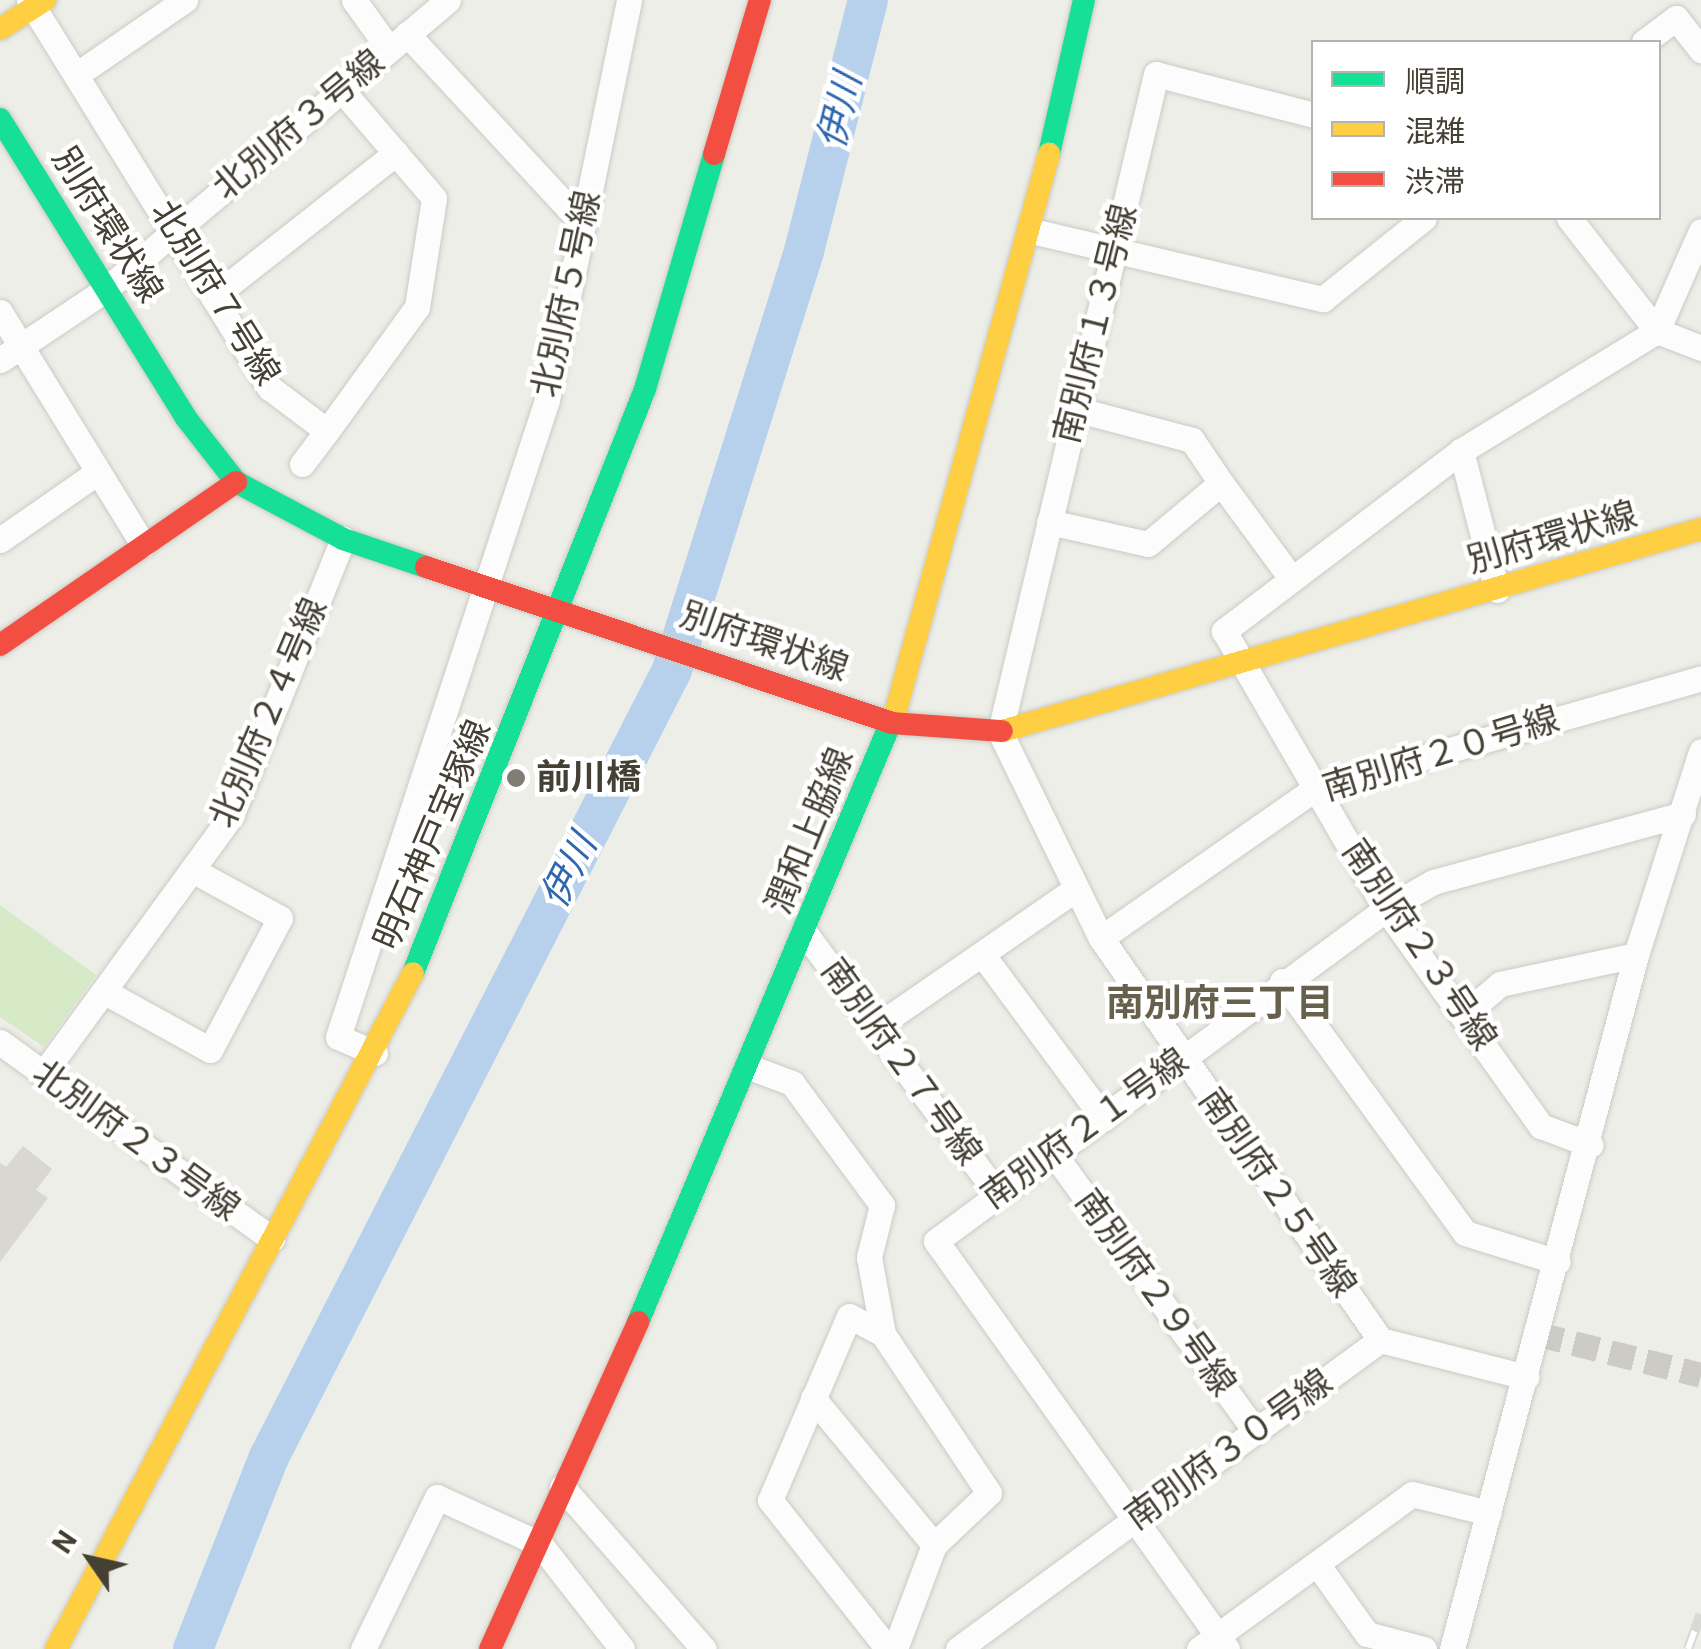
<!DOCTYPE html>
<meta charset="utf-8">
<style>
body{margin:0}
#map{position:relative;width:1701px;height:1649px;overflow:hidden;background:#eeeee8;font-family:Roboto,"Noto Sans JP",sans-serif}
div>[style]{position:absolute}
.green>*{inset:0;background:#d7eac8}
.river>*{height:40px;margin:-20px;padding:0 20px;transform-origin:20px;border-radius:20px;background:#b7d1ed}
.building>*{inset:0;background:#d8d7d0}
.street-tunnel>*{height:25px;margin-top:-12.5px;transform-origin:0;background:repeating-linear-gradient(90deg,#cccbc4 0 25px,transparent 0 37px)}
.roads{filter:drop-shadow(0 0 2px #cbcac4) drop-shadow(0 0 2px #cbcac4)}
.street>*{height:25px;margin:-12.5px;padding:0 12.5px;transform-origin:12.5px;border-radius:12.5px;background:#fcfcfc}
.fast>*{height:22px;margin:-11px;padding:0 11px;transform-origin:11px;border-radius:11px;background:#16e098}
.slow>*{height:22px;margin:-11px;padding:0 11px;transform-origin:11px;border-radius:11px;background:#ffcf43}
.jam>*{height:22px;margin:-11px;padding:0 11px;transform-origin:11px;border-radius:11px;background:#f24e42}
.rail>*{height:10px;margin-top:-5px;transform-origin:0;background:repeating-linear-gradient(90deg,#fff 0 19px,#d8d8d7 0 38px);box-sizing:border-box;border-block:2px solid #d8d8d7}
.dots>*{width:28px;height:28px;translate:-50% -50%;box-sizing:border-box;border:5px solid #fff;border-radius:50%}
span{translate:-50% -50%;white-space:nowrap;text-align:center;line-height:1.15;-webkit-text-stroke:9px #fff;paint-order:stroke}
.street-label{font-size:35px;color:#444034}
.poi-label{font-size:35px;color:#444034;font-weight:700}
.left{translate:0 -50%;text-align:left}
.water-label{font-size:38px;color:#2f67af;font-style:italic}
.neighbourhood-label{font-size:38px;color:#67604c;font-weight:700}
.legend{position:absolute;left:1311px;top:40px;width:350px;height:180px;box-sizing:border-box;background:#fff;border:2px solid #b4b3ae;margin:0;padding:12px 18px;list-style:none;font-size:30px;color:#444034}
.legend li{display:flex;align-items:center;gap:20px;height:50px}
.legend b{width:50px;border:2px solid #b4b3ae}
.north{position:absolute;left:40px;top:1509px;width:100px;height:100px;-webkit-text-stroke:8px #fff;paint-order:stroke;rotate:304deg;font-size:28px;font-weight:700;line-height:40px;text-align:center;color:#444034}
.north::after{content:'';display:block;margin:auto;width:35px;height:45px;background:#444034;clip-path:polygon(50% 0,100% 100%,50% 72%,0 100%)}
</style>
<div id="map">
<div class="green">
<div style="clip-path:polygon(0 905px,96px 975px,44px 1047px,0 1017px)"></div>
</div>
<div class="river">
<div style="left:193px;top:1649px;width:206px;rotate:-68.4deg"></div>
<div style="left:269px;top:1457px;width:884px;rotate:-62.88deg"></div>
<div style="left:672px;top:670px;width:439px;rotate:-72.5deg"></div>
<div style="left:804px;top:251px;width:259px;rotate:-75.7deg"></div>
</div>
<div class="building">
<div style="clip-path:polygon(23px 1146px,52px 1169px,36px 1190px,48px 1198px,0 1262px,0 1163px,6px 1167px)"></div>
</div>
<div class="street-tunnel">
<div style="left:1538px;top:1334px;width:168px;rotate:14.1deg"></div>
</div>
<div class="roads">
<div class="street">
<div style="left:29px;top:0;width:457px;rotate:58.2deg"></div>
<div style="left:270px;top:388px;width:71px;rotate:37deg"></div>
<div style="left:327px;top:431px;width:153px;rotate:-54deg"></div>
<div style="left:417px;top:307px;width:110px;rotate:-81.1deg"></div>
<div style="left:434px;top:198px;width:143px;rotate:-130.5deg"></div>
<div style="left:354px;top:0;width:60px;rotate:54.5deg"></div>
<div style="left:407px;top:34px;width:256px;rotate:47.2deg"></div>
<div style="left:1644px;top:42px;width:40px;rotate:-37deg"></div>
<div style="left:1676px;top:18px;width:41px;rotate:52deg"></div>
<div style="left:79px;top:73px;width:129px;rotate:-34.6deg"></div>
<div style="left:1314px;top:115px;width:163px;rotate:-165.5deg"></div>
<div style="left:1156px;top:74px;width:676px;rotate:103.34deg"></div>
<div style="left:1000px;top:732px;width:229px;rotate:63.9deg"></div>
<div style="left:1101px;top:938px;width:489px;rotate:55.2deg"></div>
<div style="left:1569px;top:218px;width:143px;rotate:52.1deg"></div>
<div style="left:1657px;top:331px;width:47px;rotate:21.1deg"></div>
<div style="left:1032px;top:231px;width:299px;rotate:13.2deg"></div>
<div style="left:1323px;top:299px;width:129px;rotate:-38.7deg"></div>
<div style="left:213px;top:297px;width:233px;rotate:-38.2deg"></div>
<div style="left:0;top:312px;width:273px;rotate:58.4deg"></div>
<div style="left:0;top:360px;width:126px;rotate:-33.7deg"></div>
<div style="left:105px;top:290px;width:449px;rotate:-40.2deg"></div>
<div style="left:1461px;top:451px;width:298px;rotate:142.8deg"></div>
<div style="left:1224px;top:631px;width:322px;rotate:59.8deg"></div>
<div style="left:1386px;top:909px;width:267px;rotate:54.5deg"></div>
<div style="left:1541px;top:1126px;width:53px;rotate:20.8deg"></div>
<div style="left:302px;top:464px;width:41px;rotate:-52.9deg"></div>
<div style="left:1221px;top:483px;width:118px;rotate:53.6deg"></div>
<div style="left:1049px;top:522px;width:101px;rotate:12.5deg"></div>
<div style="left:1148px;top:544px;width:95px;rotate:-39.9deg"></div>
<div style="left:1221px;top:483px;width:52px;rotate:-124deg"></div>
<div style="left:1192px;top:440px;width:121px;rotate:-165.2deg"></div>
<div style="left:0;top:540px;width:116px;rotate:-34.8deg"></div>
<div style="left:1497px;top:590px;width:144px;rotate:-104.5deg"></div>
<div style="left:1461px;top:451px;width:230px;rotate:-31.5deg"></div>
<div style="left:1657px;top:331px;width:109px;rotate:-66.3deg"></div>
<div style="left:805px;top:933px;width:322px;rotate:53.6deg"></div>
<div style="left:1101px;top:938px;width:262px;rotate:-34.9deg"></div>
<div style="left:1316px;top:788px;width:400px;rotate:-15.9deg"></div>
<div style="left:982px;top:954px;width:205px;rotate:53.5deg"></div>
<div style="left:1282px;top:981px;width:311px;rotate:54deg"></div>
<div style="left:1465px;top:1233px;width:97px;rotate:17.3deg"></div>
<div style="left:105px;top:992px;width:120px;rotate:28.9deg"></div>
<div style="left:210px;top:1050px;width:149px;rotate:-62.1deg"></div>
<div style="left:280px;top:918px;width:98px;rotate:-151.3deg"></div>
<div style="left:1467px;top:1012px;width:43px;rotate:-40.3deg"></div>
<div style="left:1500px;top:984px;width:139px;rotate:-12deg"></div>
<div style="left:877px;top:1026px;width:238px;rotate:-34.6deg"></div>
<div style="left:0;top:1042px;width:336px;rotate:35.9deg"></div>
<div style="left:375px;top:1053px;width:40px;rotate:-156.6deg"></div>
<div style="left:338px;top:1037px;width:670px;rotate:-71.84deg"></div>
<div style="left:547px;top:400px;width:408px;rotate:-78.4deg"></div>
<div style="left:752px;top:1068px;width:43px;rotate:20.6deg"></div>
<div style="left:792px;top:1083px;width:152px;rotate:53.6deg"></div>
<div style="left:882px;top:1205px;width:54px;rotate:104deg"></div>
<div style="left:869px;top:1257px;width:78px;rotate:79.7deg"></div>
<div style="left:883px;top:1334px;width:191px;rotate:56.3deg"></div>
<div style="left:989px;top:1493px;width:76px;rotate:136.6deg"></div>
<div style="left:934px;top:1545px;width:111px;rotate:110.6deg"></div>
<div style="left:43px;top:1074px;width:319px;rotate:-53.9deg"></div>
<div style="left:231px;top:816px;width:299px;rotate:-68deg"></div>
<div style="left:1054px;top:1154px;width:342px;rotate:54deg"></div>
<div style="left:883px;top:1334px;width:38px;rotate:-152deg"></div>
<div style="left:849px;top:1316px;width:200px;rotate:113.2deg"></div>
<div style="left:770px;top:1500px;width:190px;rotate:51.6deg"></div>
<div style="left:813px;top:1398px;width:190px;rotate:50.5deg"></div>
<div style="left:562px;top:1487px;width:215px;rotate:48.8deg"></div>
<div style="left:1317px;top:1564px;width:86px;rotate:54.5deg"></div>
<div style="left:1367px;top:1634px;width:59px;rotate:14.7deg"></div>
<div style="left:363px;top:1649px;width:169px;rotate:-64deg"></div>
<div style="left:437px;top:1497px;width:113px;rotate:24.5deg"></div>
<div style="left:540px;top:1544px;width:133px;rotate:52deg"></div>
<div style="left:958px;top:1649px;width:523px;rotate:-36.21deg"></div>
<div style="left:1380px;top:1340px;width:151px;rotate:14.2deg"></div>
<div style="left:1199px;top:1649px;width:263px;rotate:-36deg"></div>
<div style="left:1412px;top:1494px;width:79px;rotate:13.9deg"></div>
<div style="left:1227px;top:1649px;width:501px;rotate:-125.5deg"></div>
<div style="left:936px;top:1241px;width:559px;rotate:-36.42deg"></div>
<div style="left:1386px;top:909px;width:54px;rotate:-29.9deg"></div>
<div style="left:1433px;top:882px;width:259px;rotate:-15.2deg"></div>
<div style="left:1452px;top:1649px;width:718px;rotate:-75.15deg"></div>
<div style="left:1636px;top:955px;width:214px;rotate:-72.3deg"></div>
</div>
<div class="fast">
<div style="left:0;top:119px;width:352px;rotate:58.1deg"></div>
<div style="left:186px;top:418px;width:81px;rotate:52deg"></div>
<div style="left:236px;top:482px;width:121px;rotate:28deg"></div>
<div style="left:343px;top:539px;width:88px;rotate:18.6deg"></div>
<div style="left:1049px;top:154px;width:158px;rotate:-77.2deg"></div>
<div style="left:413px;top:973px;width:628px;rotate:-68.33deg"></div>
<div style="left:645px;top:389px;width:245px;rotate:-73.6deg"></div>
<div style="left:638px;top:1322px;width:664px;rotate:-67.14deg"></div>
</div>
<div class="slow">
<div style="left:0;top:29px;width:54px;rotate:-32.8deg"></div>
<div style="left:896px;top:710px;width:577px;rotate:-74.61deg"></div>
<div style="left:1002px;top:731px;width:728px;rotate:-16.12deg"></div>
<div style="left:56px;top:1649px;width:764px;rotate:-62.16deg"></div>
</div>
<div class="jam">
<div style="left:714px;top:154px;width:161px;rotate:-73.4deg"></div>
<div style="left:426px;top:567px;width:491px;rotate:18.5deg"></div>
<div style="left:892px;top:723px;width:110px;rotate:4.2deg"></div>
<div style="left:0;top:645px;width:287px;rotate:-34.6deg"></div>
<div style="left:490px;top:1649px;width:359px;rotate:-65.6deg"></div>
</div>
</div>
<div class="rail">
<div style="left:1688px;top:1649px;width:37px;rotate:-70deg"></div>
</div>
<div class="dots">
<div style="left:516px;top:778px;background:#807d73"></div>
</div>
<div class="street-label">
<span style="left:299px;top:125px;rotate:-40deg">北別府３号線</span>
<span style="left:107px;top:225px;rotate:58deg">別府環状線</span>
<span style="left:215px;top:293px;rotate:58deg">北別府７号線</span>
<span style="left:567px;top:294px;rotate:-78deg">北別府５号線</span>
<span style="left:1096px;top:324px;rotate:-76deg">南別府１３号線</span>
<span style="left:1552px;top:538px;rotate:-16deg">別府環状線</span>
<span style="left:764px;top:642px;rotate:19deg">別府環状線</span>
<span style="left:269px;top:713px;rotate:-67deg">北別府２４号線</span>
<span style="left:1441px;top:754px;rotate:-17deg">南別府２０号線</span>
<span style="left:810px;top:831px;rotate:-68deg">潤和上脇線</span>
<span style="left:433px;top:835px;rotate:-67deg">明石神戸宝塚線</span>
<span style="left:1419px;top:945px;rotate:56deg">南別府２３号線</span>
<span style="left:901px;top:1062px;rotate:54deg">南別府２７号線</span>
<span style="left:1085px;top:1129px;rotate:-36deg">南別府２１号線</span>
<span style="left:136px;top:1141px;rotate:36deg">北別府２３号線</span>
<span style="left:1277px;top:1193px;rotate:55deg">南別府２５号線</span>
<span style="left:1155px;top:1293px;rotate:54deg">南別府２９号線</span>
<span style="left:1229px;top:1450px;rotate:-36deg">南別府３０号線</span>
</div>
<div class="poi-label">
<span class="left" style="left:536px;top:778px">前川橋</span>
</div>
<div class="water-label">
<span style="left:840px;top:111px;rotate:-76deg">伊川</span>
<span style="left:569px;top:871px;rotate:-63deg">伊川</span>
</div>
<div class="neighbourhood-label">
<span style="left:1220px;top:1004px">南別府三丁目</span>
</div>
<ul class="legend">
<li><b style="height:12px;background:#16e098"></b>順調</li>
<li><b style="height:12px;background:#ffcf43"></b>混雑</li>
<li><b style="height:12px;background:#f24e42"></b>渋滞</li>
</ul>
<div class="north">N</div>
</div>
